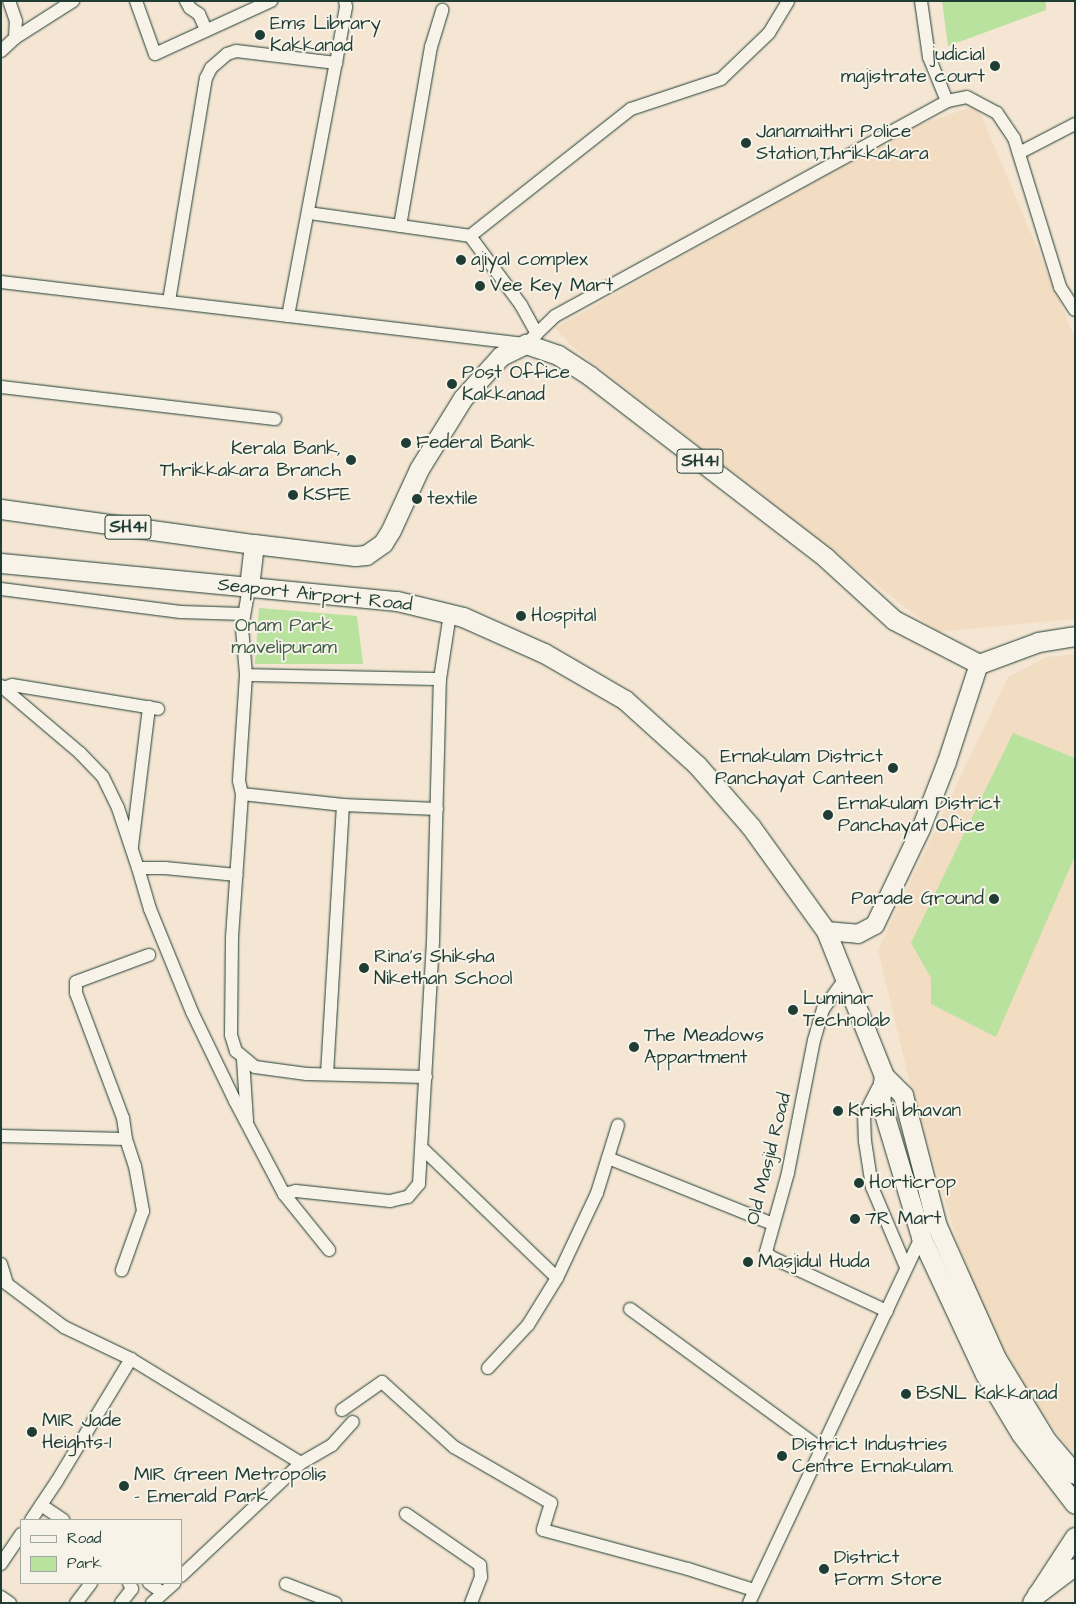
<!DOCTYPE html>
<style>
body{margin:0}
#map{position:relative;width:1076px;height:1604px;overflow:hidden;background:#f4e6d2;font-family:"Architects Daughter",sans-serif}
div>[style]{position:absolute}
.built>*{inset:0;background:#f2ddc2}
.green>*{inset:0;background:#b9e29e}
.roads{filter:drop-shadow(0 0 1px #1f3d34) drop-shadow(0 0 1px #1f3d34)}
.minor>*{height:12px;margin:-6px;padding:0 6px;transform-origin:6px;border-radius:6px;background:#f7f3e8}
.secondary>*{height:18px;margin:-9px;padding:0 9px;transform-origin:9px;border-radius:9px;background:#f7f3e8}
.primary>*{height:19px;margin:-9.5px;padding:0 9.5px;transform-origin:9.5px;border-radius:9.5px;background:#f7f3e8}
.dots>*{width:14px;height:14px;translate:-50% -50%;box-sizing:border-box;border:2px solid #f7f3e8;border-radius:50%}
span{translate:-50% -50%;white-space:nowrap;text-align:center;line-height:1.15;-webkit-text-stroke:4px #f7f3e8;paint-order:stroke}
.shield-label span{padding:1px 4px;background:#f7f3e8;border:1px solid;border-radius:4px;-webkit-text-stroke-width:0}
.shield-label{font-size:18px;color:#1f3d34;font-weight:700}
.poi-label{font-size:19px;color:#1f3d34}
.left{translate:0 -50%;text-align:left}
.right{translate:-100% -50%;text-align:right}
.street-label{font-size:19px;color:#1f3d34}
.park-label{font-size:19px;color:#3e5e49}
.frame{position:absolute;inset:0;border:2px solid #1f3d34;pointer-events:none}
.legend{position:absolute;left:20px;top:1519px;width:162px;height:65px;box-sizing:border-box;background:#f7f3e8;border:1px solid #a1aaa0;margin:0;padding:6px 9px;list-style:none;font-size:15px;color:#1f3d34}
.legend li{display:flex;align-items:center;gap:10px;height:25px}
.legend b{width:25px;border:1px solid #a1aaa0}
</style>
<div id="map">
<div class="built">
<div style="clip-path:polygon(977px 105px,1075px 338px,1075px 619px,937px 632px,574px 348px,555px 328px,910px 128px)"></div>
<div style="clip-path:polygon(1075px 654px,1075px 1452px,1069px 1449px,1037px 1406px,990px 1326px,958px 1243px,912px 1092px,878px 950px,1008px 677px,1047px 657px)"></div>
</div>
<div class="green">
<div style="clip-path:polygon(942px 1px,1046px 1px,1046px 10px,948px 46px)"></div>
<div style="clip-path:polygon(259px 608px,357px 616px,363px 664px,255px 664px)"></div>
<div style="clip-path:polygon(1013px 733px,1075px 758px,1075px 856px,996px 1037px,931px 1004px,931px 978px,911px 943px)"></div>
</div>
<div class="roads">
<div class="minor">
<div style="left:136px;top:1px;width:56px;rotate:70.3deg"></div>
<div style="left:155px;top:54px;width:128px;rotate:-24.6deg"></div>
<div style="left:186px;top:1px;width:8px;rotate:60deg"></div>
<div style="left:190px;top:8px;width:11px;rotate:34deg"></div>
<div style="left:199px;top:14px;width:17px;rotate:66deg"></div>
<div style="left:921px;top:1px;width:57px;rotate:81.9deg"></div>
<div style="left:929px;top:57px;width:48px;rotate:67.8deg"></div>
<div style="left:15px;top:38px;width:69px;rotate:-32.5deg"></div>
<div style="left:1px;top:51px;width:19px;rotate:-43deg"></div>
<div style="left:15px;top:38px;width:17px;rotate:-87deg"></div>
<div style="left:16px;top:21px;width:21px;rotate:-109deg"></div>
<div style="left:1019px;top:153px;width:63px;rotate:-27.4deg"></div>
<div style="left:309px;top:213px;width:163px;rotate:8.1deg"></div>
<div style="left:470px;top:236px;width:205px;rotate:-38.3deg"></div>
<div style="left:631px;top:109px;width:95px;rotate:-18.4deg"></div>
<div style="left:721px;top:79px;width:66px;rotate:-43.8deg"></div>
<div style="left:769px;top:33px;width:37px;rotate:-59deg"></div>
<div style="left:400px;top:226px;width:182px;rotate:-80.2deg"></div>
<div style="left:431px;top:47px;width:39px;rotate:-73deg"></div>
<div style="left:470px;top:236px;width:86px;rotate:53.5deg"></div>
<div style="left:521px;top:305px;width:33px;rotate:61deg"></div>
<div style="left:1px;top:282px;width:529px;rotate:6.74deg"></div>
<div style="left:526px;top:344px;width:40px;rotate:-44deg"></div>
<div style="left:555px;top:316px;width:447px;rotate:-28.7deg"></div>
<div style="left:947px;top:101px;width:20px;rotate:-11deg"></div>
<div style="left:967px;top:97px;width:34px;rotate:28deg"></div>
<div style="left:997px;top:113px;width:30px;rotate:56deg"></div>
<div style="left:1014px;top:138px;width:156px;rotate:72.8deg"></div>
<div style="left:1060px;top:287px;width:27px;rotate:57deg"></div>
<div style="left:169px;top:301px;width:226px;rotate:-80.6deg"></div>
<div style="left:206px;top:78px;width:11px;rotate:-63deg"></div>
<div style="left:211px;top:68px;width:21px;rotate:-41deg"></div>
<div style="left:227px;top:54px;width:9px;rotate:-18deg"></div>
<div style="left:236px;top:51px;width:101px;rotate:6.8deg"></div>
<div style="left:288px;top:316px;width:258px;rotate:-79.3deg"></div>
<div style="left:336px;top:63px;width:57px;rotate:-79.9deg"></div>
<div style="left:346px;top:7px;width:6px;rotate:-99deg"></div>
<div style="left:1px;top:387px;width:276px;rotate:6.7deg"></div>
<div style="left:249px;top:587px;width:42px;rotate:99.7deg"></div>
<div style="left:242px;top:628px;width:47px;rotate:85.1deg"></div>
<div style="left:246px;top:675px;width:106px;rotate:93.8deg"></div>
<div style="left:239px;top:781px;width:13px;rotate:77deg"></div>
<div style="left:242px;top:794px;width:144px;rotate:94deg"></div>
<div style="left:232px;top:938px;width:97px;rotate:90.6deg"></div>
<div style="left:231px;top:1035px;width:17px;rotate:73deg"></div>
<div style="left:236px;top:1051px;width:25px;rotate:40deg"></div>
<div style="left:255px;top:1067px;width:52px;rotate:7.7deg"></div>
<div style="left:307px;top:1074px;width:119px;rotate:1.4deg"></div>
<div style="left:1px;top:589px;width:181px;rotate:7.3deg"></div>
<div style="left:181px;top:612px;width:63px;rotate:1.8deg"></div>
<div style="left:246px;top:675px;width:194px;rotate:1.2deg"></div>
<div style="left:1px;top:686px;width:104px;rotate:40.3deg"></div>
<div style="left:80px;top:753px;width:33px;rotate:46deg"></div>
<div style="left:103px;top:777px;width:34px;rotate:64deg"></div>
<div style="left:118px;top:808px;width:63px;rotate:71.6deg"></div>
<div style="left:138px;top:868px;width:27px"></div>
<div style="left:165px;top:868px;width:72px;rotate:5.6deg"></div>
<div style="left:3px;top:688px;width:9px;rotate:-18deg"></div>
<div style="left:12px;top:685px;width:148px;rotate:9.3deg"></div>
<div style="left:242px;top:794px;width:102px;rotate:6.2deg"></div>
<div style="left:343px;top:805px;width:94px;rotate:2.4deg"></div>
<div style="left:132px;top:846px;width:140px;rotate:-83deg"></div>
<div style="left:138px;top:868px;width:43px;rotate:73.7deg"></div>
<div style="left:150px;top:909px;width:111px;rotate:67.8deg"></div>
<div style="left:192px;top:1012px;width:99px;rotate:64.2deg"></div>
<div style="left:235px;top:1101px;width:105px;rotate:62.2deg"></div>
<div style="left:284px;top:1194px;width:72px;rotate:51.2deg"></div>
<div style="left:845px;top:979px;width:37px;rotate:126deg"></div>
<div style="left:823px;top:1009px;width:32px;rotate:106deg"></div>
<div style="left:814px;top:1040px;width:136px;rotate:101.1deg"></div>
<div style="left:788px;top:1173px;width:82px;rotate:105.6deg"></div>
<div style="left:766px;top:1252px;width:7px;rotate:45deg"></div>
<div style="left:771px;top:1257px;width:128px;rotate:25deg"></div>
<div style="left:243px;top:1059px;width:62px;rotate:86.3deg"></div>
<div style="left:327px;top:1074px;width:269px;rotate:-86.6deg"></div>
<div style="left:878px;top:1088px;width:30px;rotate:117deg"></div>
<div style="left:864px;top:1115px;width:26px;rotate:88deg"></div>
<div style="left:865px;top:1141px;width:47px;rotate:81.3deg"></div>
<div style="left:872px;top:1187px;width:87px;rotate:67deg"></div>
<div style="left:1px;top:1136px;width:125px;rotate:1.4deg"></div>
<div style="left:126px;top:1139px;width:28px;rotate:72deg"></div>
<div style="left:135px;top:1166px;width:46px;rotate:79.9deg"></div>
<div style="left:143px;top:1211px;width:63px;rotate:109.6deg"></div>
<div style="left:126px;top:1139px;width:21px;rotate:-98deg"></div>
<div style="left:123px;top:1118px;width:134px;rotate:-110.6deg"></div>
<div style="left:76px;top:993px;width:11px;rotate:-90deg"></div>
<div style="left:76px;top:982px;width:78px;rotate:-20.3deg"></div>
<div style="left:422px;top:1148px;width:187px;rotate:43.9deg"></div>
<div style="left:608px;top:1158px;width:178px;rotate:21.8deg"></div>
<div style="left:284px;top:1194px;width:12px;rotate:-14deg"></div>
<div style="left:296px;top:1191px;width:95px;rotate:6.1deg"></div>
<div style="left:390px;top:1201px;width:18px;rotate:-13deg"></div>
<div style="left:408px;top:1197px;width:17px;rotate:-50deg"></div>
<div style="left:419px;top:1184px;width:242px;rotate:-86.7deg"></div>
<div style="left:433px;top:942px;width:263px;rotate:-88.5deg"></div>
<div style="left:440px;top:679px;width:66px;rotate:-81.3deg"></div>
<div style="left:1px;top:1264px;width:21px;rotate:73deg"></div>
<div style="left:7px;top:1284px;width:71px;rotate:37deg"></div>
<div style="left:64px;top:1327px;width:74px;rotate:25.5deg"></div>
<div style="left:131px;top:1359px;width:199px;rotate:31.5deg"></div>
<div style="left:630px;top:1309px;width:237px;rotate:36.2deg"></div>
<div style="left:488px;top:1368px;width:59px;rotate:-47.1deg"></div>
<div style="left:528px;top:1325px;width:55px;rotate:-58.3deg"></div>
<div style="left:557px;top:1278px;width:94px;rotate:-64.8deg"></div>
<div style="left:597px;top:1193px;width:71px;rotate:-72.8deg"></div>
<div style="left:342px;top:1410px;width:49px;rotate:-35deg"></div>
<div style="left:382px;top:1382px;width:97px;rotate:42.1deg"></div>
<div style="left:454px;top:1447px;width:112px;rotate:30deg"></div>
<div style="left:551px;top:1503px;width:28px;rotate:107deg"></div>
<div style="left:543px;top:1530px;width:150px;rotate:15.1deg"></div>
<div style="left:688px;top:1569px;width:69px;rotate:17.7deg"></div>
<div style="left:41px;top:1505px;width:27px;rotate:34deg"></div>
<div style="left:406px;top:1514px;width:90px;rotate:34.6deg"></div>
<div style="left:480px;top:1565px;width:12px;rotate:85deg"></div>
<div style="left:481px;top:1577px;width:28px;rotate:111deg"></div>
<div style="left:31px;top:1520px;width:47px;rotate:-56.3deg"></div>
<div style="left:57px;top:1481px;width:143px;rotate:-58.8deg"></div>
<div style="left:1px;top:1564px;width:36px;rotate:-56deg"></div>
<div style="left:181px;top:1576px;width:165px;rotate:-43.3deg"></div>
<div style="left:301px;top:1463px;width:36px;rotate:-30deg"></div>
<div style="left:332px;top:1445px;width:31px;rotate:-48deg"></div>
<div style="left:149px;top:1583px;width:17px;rotate:36deg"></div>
<div style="left:286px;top:1584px;width:53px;rotate:21.2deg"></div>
<div style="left:1px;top:1597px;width:11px;rotate:34deg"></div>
<div style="left:76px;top:1603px;width:25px;rotate:-53deg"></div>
<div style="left:121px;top:1603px;width:18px;rotate:-52deg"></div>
<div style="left:132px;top:1589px;width:7px;rotate:-117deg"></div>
<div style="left:152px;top:1603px;width:30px;rotate:-42deg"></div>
<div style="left:749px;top:1603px;width:404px;rotate:-64.8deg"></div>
</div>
<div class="secondary">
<div style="left:826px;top:931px;width:32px;rotate:5deg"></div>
<div style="left:858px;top:934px;width:19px;rotate:-28deg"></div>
<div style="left:875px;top:925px;width:106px;rotate:-64.4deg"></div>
<div style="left:921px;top:829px;width:72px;rotate:-68.8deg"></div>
<div style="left:947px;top:762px;width:103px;rotate:-71.9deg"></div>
<div style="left:1032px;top:1603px;width:79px;rotate:-56.9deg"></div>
</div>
<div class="primary">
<div style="left:1px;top:509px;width:255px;rotate:7.9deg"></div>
<div style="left:254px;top:544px;width:102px;rotate:6.8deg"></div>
<div style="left:355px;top:556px;width:11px;rotate:-5deg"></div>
<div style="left:366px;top:555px;width:21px;rotate:-35deg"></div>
<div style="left:383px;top:543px;width:15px;rotate:-58deg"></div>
<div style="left:391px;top:530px;width:67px;rotate:-65.3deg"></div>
<div style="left:419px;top:469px;width:84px;rotate:-58.2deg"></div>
<div style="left:463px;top:398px;width:57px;rotate:-47.9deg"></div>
<div style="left:501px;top:356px;width:28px;rotate:-26deg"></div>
<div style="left:526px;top:344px;width:34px;rotate:19deg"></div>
<div style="left:558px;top:355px;width:38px;rotate:33deg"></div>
<div style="left:590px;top:376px;width:298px;rotate:37.6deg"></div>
<div style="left:826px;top:558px;width:92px;rotate:42.4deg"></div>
<div style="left:894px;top:620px;width:96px;rotate:27.4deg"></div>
<div style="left:979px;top:664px;width:63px;rotate:-20.4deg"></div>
<div style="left:1038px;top:642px;width:37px;rotate:-9deg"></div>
<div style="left:1px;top:563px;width:398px;rotate:5.5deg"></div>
<div style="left:397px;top:601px;width:68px;rotate:13.6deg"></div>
<div style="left:463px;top:617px;width:89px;rotate:24deg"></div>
<div style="left:544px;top:653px;width:94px;rotate:30.1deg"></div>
<div style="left:625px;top:700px;width:97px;rotate:42.1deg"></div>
<div style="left:697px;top:765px;width:82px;rotate:48.9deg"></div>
<div style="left:751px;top:827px;width:128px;rotate:54.2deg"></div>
<div style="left:826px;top:931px;width:156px;rotate:68.2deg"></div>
<div style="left:884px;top:1076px;width:27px;rotate:45deg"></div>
<div style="left:903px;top:1095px;width:135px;rotate:75.5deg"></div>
<div style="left:937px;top:1226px;width:145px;rotate:65.9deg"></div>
<div style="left:996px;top:1358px;width:96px;rotate:58.6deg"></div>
<div style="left:1046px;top:1440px;width:45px;rotate:49.5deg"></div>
<div style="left:249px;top:587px;width:43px;rotate:-83.4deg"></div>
<div style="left:884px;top:1076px;width:24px;rotate:99deg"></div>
<div style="left:880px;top:1100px;width:143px;rotate:73.3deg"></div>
<div style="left:921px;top:1237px;width:151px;rotate:65deg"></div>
<div style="left:985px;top:1374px;width:70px;rotate:59deg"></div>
<div style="left:1021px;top:1434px;width:88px;rotate:52.4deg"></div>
<div style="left:1037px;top:1594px;width:41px;rotate:-37.1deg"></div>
<div style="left:1070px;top:1569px;width:5px;rotate:-11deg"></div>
</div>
</div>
<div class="dots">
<div style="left:260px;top:35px;background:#1f3d34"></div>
<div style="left:995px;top:66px;background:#1f3d34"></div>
<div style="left:746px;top:143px;background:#1f3d34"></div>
<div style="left:461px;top:260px;background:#1f3d34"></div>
<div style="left:480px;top:286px;background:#1f3d34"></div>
<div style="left:452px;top:384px;background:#1f3d34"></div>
<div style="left:406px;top:443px;background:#1f3d34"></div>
<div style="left:351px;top:460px;background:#1f3d34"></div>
<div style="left:293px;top:495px;background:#1f3d34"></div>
<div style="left:417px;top:499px;background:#1f3d34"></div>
<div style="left:521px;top:616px;background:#1f3d34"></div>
<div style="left:893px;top:768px;background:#1f3d34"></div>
<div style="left:828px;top:815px;background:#1f3d34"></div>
<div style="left:994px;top:899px;background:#1f3d34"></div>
<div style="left:364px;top:968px;background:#1f3d34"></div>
<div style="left:793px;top:1010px;background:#1f3d34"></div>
<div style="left:634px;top:1047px;background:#1f3d34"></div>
<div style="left:838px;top:1111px;background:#1f3d34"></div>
<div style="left:859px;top:1183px;background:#1f3d34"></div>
<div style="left:855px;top:1219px;background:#1f3d34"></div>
<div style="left:748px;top:1262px;background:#1f3d34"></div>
<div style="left:906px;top:1394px;background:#1f3d34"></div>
<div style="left:32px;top:1432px;background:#1f3d34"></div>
<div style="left:782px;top:1456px;background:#1f3d34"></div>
<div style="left:124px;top:1486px;background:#1f3d34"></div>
<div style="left:824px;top:1569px;background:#1f3d34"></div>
</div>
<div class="shield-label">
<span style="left:700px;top:461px">SH41</span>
<span style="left:128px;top:527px">SH41</span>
</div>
<div class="poi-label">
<span class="left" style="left:270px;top:35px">Ems Library<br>Kakkanad</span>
<span class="right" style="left:985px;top:66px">judicial<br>majistrate court</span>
<span class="left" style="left:756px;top:143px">Janamaithri Police<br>Station,Thrikkakara</span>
<span class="left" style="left:471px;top:260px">ajiyal complex</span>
<span class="left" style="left:490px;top:286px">Vee Key Mart</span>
<span class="left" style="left:462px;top:384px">Post Office<br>Kakkanad</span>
<span class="left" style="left:416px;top:443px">Federal Bank</span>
<span class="right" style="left:341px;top:460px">Kerala Bank,<br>Thrikkakara Branch</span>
<span class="left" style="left:303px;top:495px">KSFE</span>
<span class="left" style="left:427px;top:499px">textile</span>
<span class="left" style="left:531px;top:616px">Hospital</span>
<span class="right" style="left:883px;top:768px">Ernakulam District<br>Panchayat Canteen</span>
<span class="left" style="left:838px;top:815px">Ernakulam District<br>Panchayat Ofice</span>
<span class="right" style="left:984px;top:899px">Parade Ground</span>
<span class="left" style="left:374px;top:968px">Rina's Shiksha<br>Nikethan School</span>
<span class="left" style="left:803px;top:1010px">Luminar<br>Technolab</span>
<span class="left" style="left:644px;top:1047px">The Meadows<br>Appartment</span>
<span class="left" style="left:848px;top:1111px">Krishi bhavan</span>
<span class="left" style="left:869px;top:1183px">Horticrop</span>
<span class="left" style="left:865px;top:1219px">7R Mart</span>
<span class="left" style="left:758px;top:1262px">Masjidul Huda</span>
<span class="left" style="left:916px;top:1394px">BSNL Kakkanad</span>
<span class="left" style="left:42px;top:1432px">MIR Jade<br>Heights-1</span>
<span class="left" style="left:792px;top:1456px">District Industries<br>Centre Ernakulam.</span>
<span class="left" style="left:134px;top:1486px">MIR Green Metropolis<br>- Emerald Park</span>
<span class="left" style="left:834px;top:1569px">District<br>Form Store</span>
</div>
<div class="street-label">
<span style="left:315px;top:595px;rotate:6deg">Seaport Airport Road</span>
<span style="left:769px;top:1159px;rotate:-76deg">Old Masjid Road</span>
</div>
<div class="park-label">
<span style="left:284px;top:637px">Onam Park<br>mavelipuram</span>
</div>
<div class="frame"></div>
<ul class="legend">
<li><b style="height:6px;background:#f7f3e8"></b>Road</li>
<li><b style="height:14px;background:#b9e29e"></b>Park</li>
</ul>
</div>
